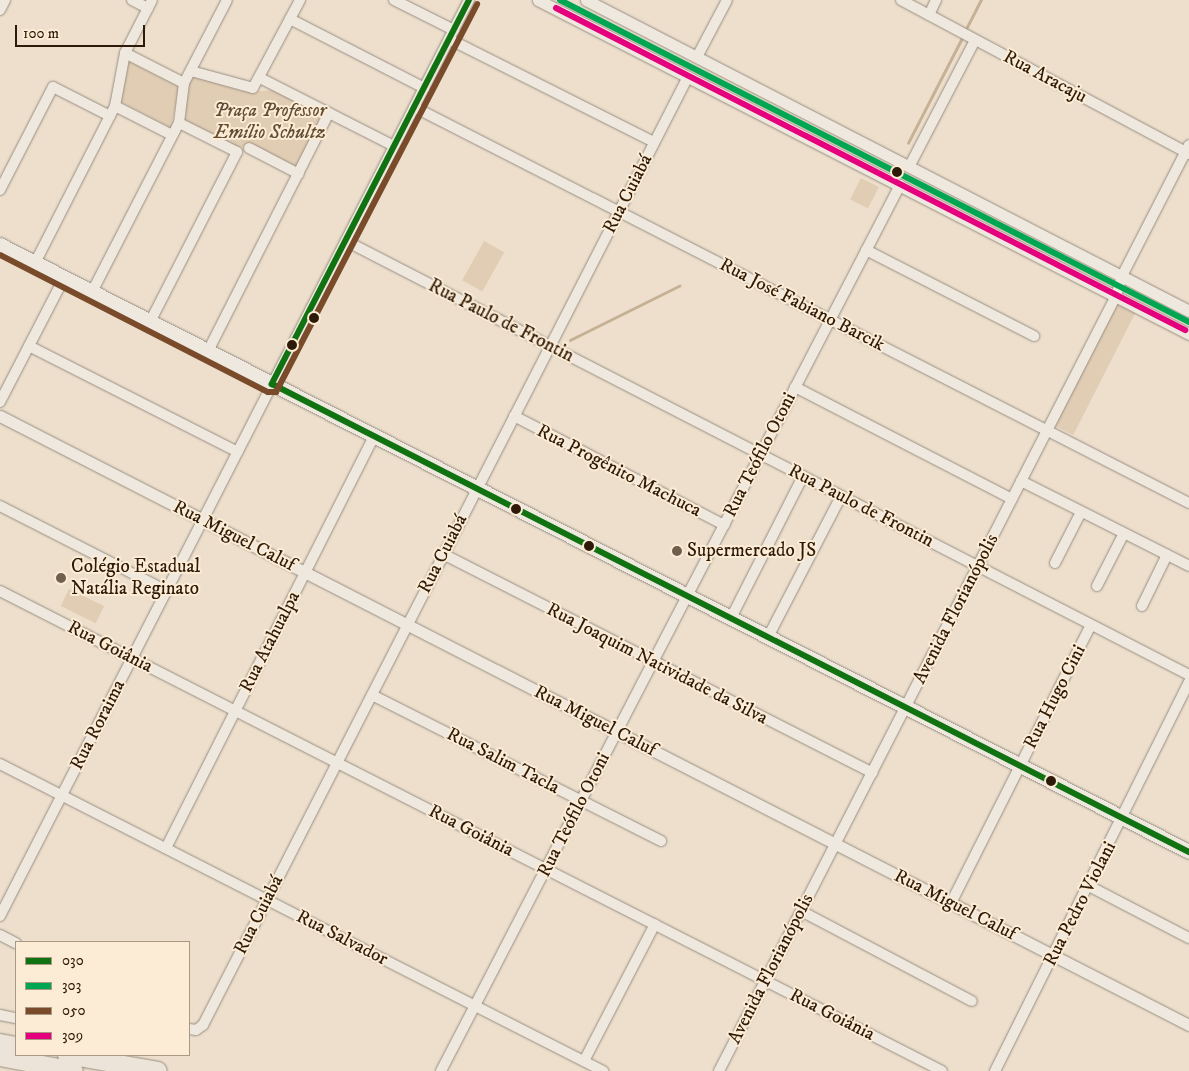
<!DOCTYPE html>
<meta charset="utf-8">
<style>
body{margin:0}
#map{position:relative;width:1189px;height:1071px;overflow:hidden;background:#eddfcc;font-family:"IM FELL DW Pica",serif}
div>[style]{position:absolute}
.green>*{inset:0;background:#e1cdb3;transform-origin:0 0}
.stream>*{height:2.5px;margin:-1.25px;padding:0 1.25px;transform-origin:1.25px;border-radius:1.25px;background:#c6b197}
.roads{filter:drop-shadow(0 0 1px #988e81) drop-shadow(0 0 1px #988e81)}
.minor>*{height:10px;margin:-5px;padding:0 5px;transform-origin:5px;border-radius:5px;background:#efe8df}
.tertiary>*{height:11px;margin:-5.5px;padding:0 5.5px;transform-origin:5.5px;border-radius:5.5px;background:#efe8df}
.secondary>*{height:14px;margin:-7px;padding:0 7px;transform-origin:7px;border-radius:7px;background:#efe8df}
.motorway>*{height:18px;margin:-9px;padding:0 9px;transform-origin:9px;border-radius:9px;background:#ece4d9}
.bus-1>*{height:6px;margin:-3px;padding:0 3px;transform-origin:3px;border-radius:3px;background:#107210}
.bus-2>*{height:6px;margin:-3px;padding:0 3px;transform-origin:3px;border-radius:3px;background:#00a651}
.bus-3>*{height:6px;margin:-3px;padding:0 3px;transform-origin:3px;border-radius:3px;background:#7a4b2a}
.bus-4>*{height:6px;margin:-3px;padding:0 3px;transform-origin:3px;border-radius:3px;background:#e5007d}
.dots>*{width:14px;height:14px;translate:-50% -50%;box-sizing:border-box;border:2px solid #fcecd5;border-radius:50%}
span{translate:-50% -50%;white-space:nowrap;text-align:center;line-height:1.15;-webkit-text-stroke:4px #fcecd5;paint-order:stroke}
.street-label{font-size:19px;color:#2e1a08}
.park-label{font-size:19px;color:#614c35;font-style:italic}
.poi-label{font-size:19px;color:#2e1a08}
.left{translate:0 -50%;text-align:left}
.legend{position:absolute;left:15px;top:941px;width:175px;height:115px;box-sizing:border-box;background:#fcecd5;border:1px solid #aa9883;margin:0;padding:6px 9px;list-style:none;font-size:15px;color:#2e1a08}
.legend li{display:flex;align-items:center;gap:10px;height:25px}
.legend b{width:25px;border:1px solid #aa9883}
.scale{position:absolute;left:15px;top:25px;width:130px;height:22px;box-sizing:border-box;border:2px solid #2e1a08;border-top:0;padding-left:6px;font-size:15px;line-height:18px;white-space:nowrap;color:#2e1a08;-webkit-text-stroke:4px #fcecd5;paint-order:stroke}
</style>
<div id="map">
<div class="green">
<div style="clip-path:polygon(128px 61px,179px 87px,171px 128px,121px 102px)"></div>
<div style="clip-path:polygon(193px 76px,247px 92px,275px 90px,322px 114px,296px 168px,248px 144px,239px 148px,184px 120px,188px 85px)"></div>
<div style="left:861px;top:178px;width:20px;height:24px;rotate:27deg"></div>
<div style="left:484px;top:241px;width:23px;height:45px;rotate:29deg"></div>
<div style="left:1118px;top:303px;width:20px;height:138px;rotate:27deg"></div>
<div style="left:69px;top:589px;width:39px;height:19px;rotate:26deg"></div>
</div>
<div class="stream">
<div style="left:965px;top:31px;width:35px;rotate:-63deg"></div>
<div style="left:908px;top:143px;width:120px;rotate:-62.8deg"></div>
<div style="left:570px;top:340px;width:122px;rotate:-26.4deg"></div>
</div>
<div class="roads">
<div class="minor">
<div style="left:132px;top:0;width:18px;rotate:27deg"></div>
<div style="left:394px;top:0;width:67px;rotate:26.6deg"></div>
<div style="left:901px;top:0;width:327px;rotate:28.1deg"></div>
<div style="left:0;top:10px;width:11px;rotate:-63deg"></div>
<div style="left:929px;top:15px;width:17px;rotate:-65deg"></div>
<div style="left:290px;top:19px;width:151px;rotate:27.2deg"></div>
<div style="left:449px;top:39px;width:229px;rotate:26.7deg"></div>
<div style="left:125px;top:53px;width:66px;rotate:27deg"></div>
<div style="left:697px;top:57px;width:64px;rotate:-62.2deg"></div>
<div style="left:191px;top:71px;width:64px;rotate:15.3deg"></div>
<div style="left:253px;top:88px;width:100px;rotate:-61.9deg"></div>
<div style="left:260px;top:78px;width:150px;rotate:26.9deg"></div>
<div style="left:115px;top:106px;width:64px;rotate:27deg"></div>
<div style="left:414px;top:107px;width:870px;rotate:27.07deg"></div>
<div style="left:249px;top:148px;width:56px;rotate:27.5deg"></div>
<div style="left:909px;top:167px;width:143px;rotate:-62.5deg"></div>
<div style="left:0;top:190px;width:116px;rotate:-62.8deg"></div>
<div style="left:53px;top:87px;width:64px;rotate:27deg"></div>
<div style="left:346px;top:241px;width:948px;rotate:27.24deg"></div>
<div style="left:866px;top:250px;width:189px;rotate:27.1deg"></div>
<div style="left:35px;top:263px;width:176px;rotate:-63deg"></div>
<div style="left:115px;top:106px;width:54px;rotate:-79.3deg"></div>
<div style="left:125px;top:53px;width:59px;rotate:-63deg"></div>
<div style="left:92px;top:292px;width:190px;rotate:-62.8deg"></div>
<div style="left:179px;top:123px;width:40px;rotate:-82.9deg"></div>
<div style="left:184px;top:83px;width:93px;rotate:-62.6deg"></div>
<div style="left:150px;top:322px;width:191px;rotate:-62.9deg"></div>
<div style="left:237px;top:152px;width:65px;rotate:-153.4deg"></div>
<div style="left:29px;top:346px;width:234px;rotate:26.9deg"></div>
<div style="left:208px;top:351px;width:267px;rotate:-63.1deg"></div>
<div style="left:795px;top:387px;width:244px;rotate:27.3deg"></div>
<div style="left:0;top:402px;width:140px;rotate:-62.7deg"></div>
<div style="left:514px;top:416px;width:237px;rotate:27.4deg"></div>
<div style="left:1021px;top:481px;width:188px;rotate:26.8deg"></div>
<div style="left:0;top:506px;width:187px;rotate:27deg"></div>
<div style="left:443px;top:554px;width:482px;rotate:27deg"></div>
<div style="left:1055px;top:563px;width:57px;rotate:-63deg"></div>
<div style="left:1097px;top:586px;width:59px;rotate:-63deg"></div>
<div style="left:0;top:591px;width:1057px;rotate:27deg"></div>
<div style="left:1142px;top:606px;width:57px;rotate:-63.9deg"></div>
<div style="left:731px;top:618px;width:159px;rotate:-63.1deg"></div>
<div style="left:768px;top:637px;width:159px;rotate:-62.6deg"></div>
<div style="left:372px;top:695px;width:324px;rotate:26.8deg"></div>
<div style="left:0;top:764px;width:677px;rotate:26.98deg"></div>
<div style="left:166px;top:848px;width:461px;rotate:-63.2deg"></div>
<div style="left:1089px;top:886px;width:113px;rotate:27.5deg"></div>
<div style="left:951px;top:903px;width:311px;rotate:-63.3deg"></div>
<div style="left:801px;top:911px;width:193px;rotate:27.8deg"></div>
<div style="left:0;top:916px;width:1029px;rotate:-62.89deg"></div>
<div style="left:0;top:935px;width:18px;rotate:27deg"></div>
<div style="left:0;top:1015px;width:16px;rotate:11deg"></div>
<div style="left:189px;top:1029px;width:7px;rotate:8deg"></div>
<div style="left:196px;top:1030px;width:9px;rotate:-36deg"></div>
<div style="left:203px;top:1025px;width:1065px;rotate:-62.91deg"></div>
<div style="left:584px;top:1061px;width:154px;rotate:-62.6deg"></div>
<div style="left:441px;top:1071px;width:998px;rotate:-62.61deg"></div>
<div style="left:719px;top:1071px;width:871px;rotate:-62.88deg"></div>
<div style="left:1116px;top:296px;width:21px;rotate:-73deg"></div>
<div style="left:1122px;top:276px;width:147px;rotate:-62.9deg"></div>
<div style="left:995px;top:1071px;width:435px;rotate:-63.5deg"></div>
</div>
<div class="tertiary">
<div style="left:538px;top:0;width:732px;rotate:27.16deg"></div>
<div style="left:586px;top:0;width:678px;rotate:27.28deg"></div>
<div style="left:0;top:416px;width:1336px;rotate:27.12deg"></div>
</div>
<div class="secondary">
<div style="left:0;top:245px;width:1335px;rotate:27.04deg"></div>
</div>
<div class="motorway">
<div style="left:0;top:1043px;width:16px;rotate:11deg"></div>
<div style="left:67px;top:1055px;width:92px;rotate:10deg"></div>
<div style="left:0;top:1057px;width:75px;rotate:10.7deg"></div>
</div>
</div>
<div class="bus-1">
<div style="left:469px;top:0;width:432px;rotate:117.2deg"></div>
<div style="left:272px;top:384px;width:1030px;rotate:27.04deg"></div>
</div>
<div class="bus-2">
<div style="left:560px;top:0;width:707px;rotate:27.11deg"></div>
</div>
<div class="bus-3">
<div style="left:0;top:255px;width:301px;rotate:27.1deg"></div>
<div style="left:268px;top:392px;width:8px"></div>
<div style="left:276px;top:392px;width:437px;rotate:-62.6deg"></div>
</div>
<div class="bus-4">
<div style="left:556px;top:8px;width:707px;rotate:27.11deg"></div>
</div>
<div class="dots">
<div style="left:897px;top:172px;background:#2e1a08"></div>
<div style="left:314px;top:318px;background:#2e1a08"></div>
<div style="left:292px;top:345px;background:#2e1a08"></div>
<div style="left:516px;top:509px;background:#2e1a08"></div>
<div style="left:589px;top:546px;background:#2e1a08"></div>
<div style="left:677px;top:551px;background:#715f4d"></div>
<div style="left:61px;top:578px;background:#715f4d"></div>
<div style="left:1051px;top:781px;background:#2e1a08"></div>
</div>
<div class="street-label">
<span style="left:1045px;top:77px;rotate:28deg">Rua Aracaju</span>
<span style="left:628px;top:194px;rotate:-63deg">Rua Cuiabá</span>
<span style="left:802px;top:305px;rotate:27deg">Rua José Fabiano Barcik</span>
<span style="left:501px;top:321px;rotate:27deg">Rua Paulo de Frontin</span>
<span style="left:760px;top:455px;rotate:-63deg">Rua Teófilo Otoni</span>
<span style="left:619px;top:471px;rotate:27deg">Rua Progênito Machuca</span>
<span style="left:861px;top:506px;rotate:27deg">Rua Paulo de Frontin</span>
<span style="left:234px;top:536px;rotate:27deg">Rua Miguel Caluf</span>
<span style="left:443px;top:554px;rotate:-63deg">Rua Cuiabá</span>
<span style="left:956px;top:609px;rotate:-63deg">Avenida Florianópolis</span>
<span style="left:270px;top:642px;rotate:-63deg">Rua Atahualpa</span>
<span style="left:110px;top:647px;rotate:27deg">Rua Goiânia</span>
<span style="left:657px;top:664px;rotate:27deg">Rua Joaquim Natividade da Silva</span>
<span style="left:1055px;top:697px;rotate:-63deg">Rua Hugo Cini</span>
<span style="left:595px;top:721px;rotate:27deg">Rua Miguel Caluf</span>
<span style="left:98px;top:725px;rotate:-63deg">Rua Roraima</span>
<span style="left:503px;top:761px;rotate:27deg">Rua Salim Tacla</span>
<span style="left:574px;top:815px;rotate:-63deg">Rua Teófilo Otoni</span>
<span style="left:471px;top:831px;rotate:27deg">Rua Goiânia</span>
<span style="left:1080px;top:904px;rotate:-63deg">Rua Pedro Violani</span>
<span style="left:955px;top:905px;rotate:27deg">Rua Miguel Caluf</span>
<span style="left:259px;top:915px;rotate:-63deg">Rua Cuiabá</span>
<span style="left:342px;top:938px;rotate:27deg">Rua Salvador</span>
<span style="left:771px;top:969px;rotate:-63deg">Avenida Florianópolis</span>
<span style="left:832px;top:1015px;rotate:27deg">Rua Goiânia</span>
</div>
<div class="park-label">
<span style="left:270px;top:122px">Praça Professor<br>Emílio Schultz</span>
</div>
<div class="poi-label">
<span class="left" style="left:687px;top:551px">Supermercado JS</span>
<span class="left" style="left:71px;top:578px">Colégio Estadual<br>Natália Reginato</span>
</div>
<ul class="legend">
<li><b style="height:6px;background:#107210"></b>030</li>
<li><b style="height:6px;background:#00a651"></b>303</li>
<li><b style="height:6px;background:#7a4b2a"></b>050</li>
<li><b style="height:6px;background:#e5007d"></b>309</li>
</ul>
<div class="scale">100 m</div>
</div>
